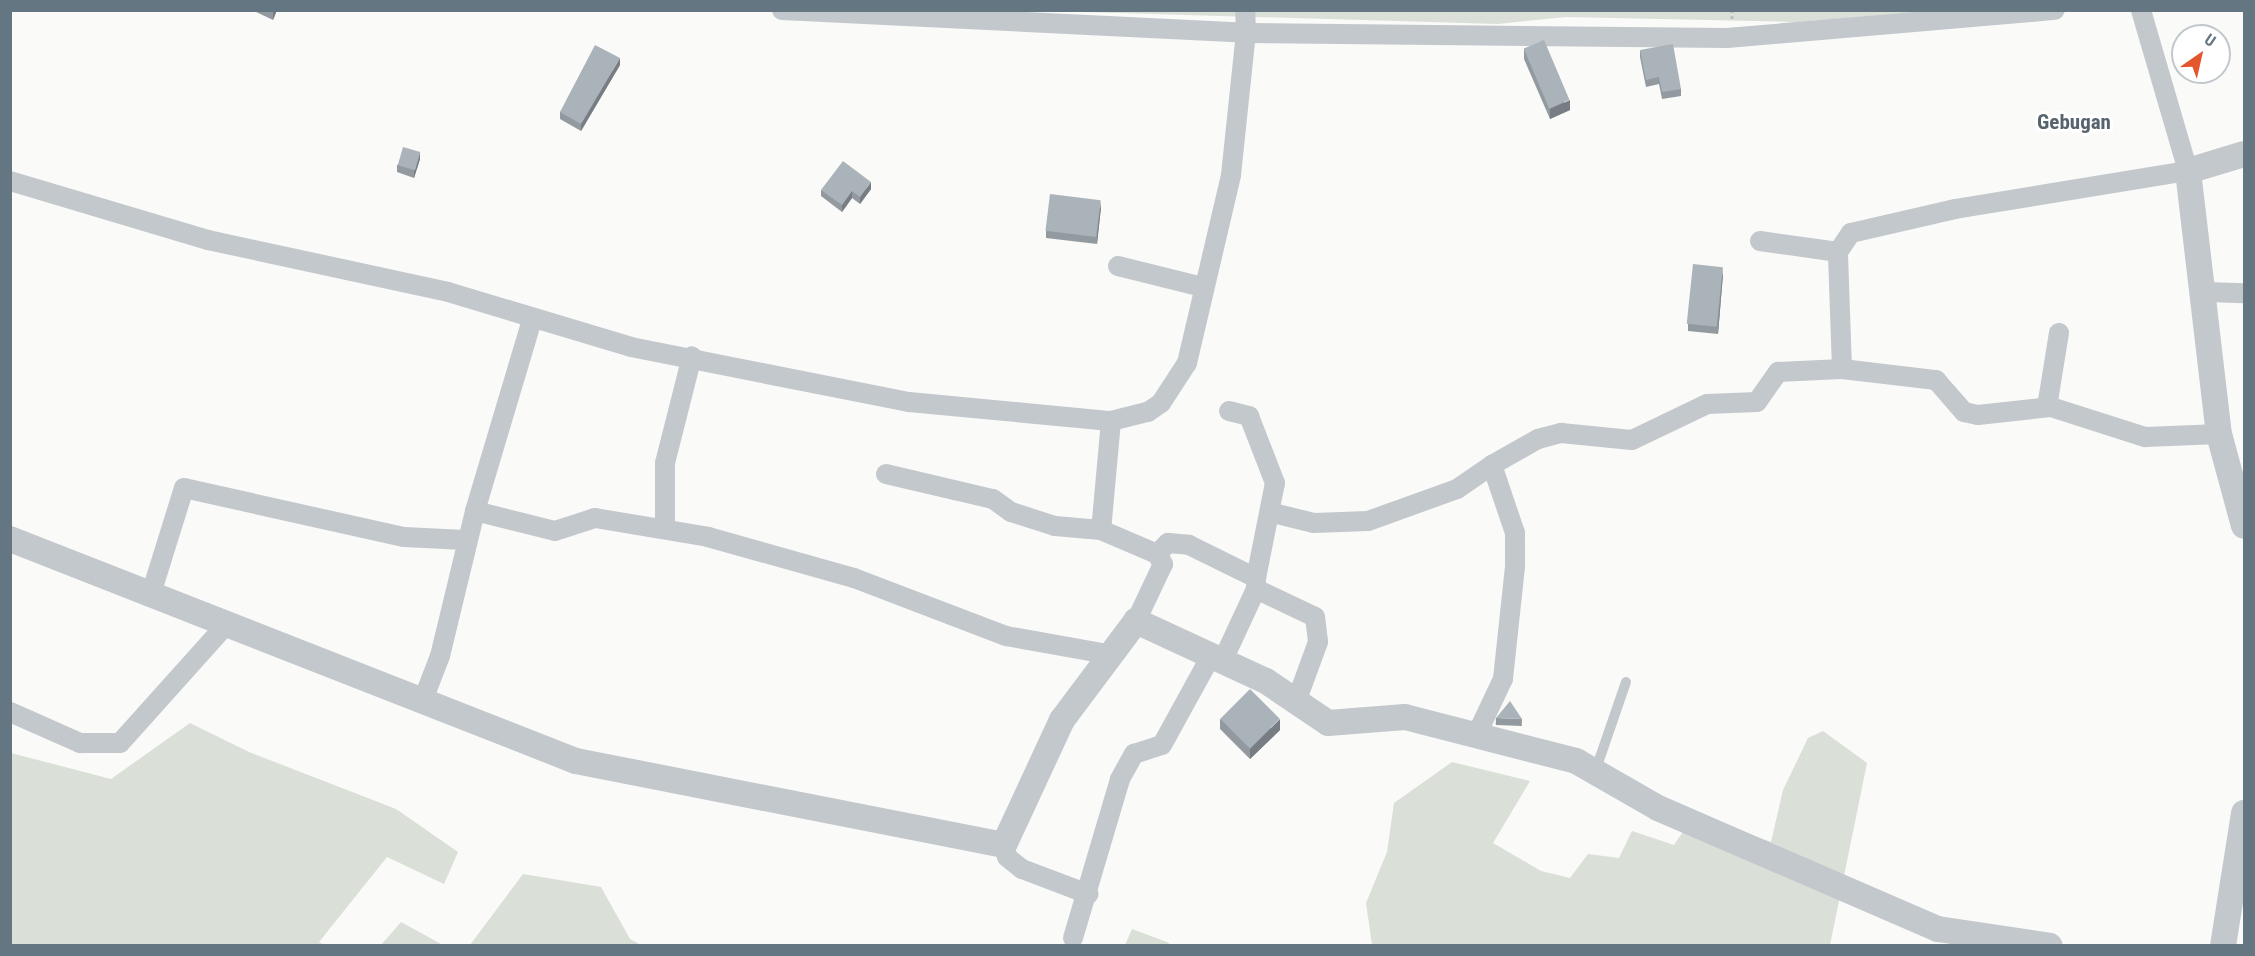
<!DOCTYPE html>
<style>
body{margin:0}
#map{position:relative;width:2255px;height:956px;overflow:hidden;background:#fafaf8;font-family:"Roboto Condensed",sans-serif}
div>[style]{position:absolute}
.green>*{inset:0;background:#dadfd7}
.path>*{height:3px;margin-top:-1.5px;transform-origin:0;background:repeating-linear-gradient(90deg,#bbbfc2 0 3px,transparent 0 6px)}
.service>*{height:10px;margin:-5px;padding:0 5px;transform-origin:5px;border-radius:5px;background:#c3c8cc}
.minor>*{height:20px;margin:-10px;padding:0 10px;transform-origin:10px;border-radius:10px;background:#c3c8cc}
.tertiary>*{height:26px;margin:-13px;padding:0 13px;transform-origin:13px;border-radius:13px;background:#c3c8cc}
.wall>*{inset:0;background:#929a9f;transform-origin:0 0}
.shaded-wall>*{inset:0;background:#777d82}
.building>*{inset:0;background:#aab3b9;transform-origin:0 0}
span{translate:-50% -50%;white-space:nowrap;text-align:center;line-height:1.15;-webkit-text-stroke:6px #fff;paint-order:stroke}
.quarter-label{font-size:21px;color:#57646e;font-weight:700}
.frame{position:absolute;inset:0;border:12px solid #657683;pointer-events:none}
.north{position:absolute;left:2171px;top:24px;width:60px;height:60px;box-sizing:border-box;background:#fff;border:2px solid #c1c8cd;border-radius:50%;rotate:34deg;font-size:16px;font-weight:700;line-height:24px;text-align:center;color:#657683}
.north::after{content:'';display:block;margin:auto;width:21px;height:27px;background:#e4572e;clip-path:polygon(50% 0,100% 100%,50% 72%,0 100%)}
</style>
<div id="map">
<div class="green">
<div style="clip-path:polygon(1051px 11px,1928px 10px,1928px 11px,1798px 22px,1566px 17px,1498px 24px)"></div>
<div style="clip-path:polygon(190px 723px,249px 752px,396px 809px,458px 852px,444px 884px,387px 857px,319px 942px,324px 945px,11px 945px,11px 753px,111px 779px)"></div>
<div style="clip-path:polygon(1823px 731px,1867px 763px,1830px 945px,1372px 945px,1366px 903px,1387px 852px,1394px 803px,1452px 762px,1530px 781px,1493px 843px,1541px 871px,1570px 878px,1588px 854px,1619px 858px,1632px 831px,1674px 845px,1695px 814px,1771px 842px,1783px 790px,1808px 738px)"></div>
<div style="clip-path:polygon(523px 874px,601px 887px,630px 939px,641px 945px,470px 945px)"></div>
<div style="clip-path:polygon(401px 922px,443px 945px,381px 945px)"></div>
<div style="clip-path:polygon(1132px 929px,1167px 942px,1171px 945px,1125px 945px)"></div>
</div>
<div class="path">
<div style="left:1732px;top:19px;width:9px;rotate:-90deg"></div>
</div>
<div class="service">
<div style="left:1596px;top:769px;width:92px;rotate:-71deg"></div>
</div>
<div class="minor">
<div style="left:782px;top:10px;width:465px;rotate:2.8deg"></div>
<div style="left:1246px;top:33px;width:23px;rotate:-92deg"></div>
<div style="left:10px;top:181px;width:207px;rotate:16.6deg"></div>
<div style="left:208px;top:240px;width:246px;rotate:12.2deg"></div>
<div style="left:448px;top:292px;width:191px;rotate:16.7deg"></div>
<div style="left:631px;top:347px;width:283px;rotate:11.2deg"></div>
<div style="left:909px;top:402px;width:203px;rotate:5.4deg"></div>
<div style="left:1111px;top:421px;width:109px;rotate:95.2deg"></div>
<div style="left:1101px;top:530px;width:61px;rotate:23.2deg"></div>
<div style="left:1157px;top:554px;width:12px;rotate:59deg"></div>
<div style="left:1163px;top:564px;width:63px;rotate:115.3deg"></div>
<div style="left:1760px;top:241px;width:79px;rotate:8deg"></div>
<div style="left:1118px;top:266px;width:87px;rotate:14deg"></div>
<div style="left:2206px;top:292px;width:38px;rotate:2deg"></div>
<div style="left:1842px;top:369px;width:117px;rotate:-92deg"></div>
<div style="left:1838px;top:252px;width:23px;rotate:-56deg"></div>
<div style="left:1851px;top:233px;width:107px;rotate:-13deg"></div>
<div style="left:1955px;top:209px;width:236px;rotate:-9.3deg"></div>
<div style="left:2188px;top:171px;width:168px;rotate:-106.3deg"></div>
<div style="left:2047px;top:407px;width:75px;rotate:-80.8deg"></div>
<div style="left:1229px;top:411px;width:21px;rotate:14deg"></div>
<div style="left:1249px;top:416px;width:72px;rotate:68.8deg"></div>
<div style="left:1275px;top:483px;width:97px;rotate:101.3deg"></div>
<div style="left:1111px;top:421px;width:38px;rotate:-14deg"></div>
<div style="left:1148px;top:412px;width:16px;rotate:-35deg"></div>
<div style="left:1161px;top:403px;width:48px;rotate:-57deg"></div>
<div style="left:1187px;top:363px;width:193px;rotate:-76.8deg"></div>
<div style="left:1231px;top:175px;width:143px;rotate:-84deg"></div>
<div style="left:1246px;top:33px;width:481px;rotate:0.6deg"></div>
<div style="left:1727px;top:38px;width:329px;rotate:-4.9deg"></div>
<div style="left:886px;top:474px;width:110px;rotate:13.2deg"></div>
<div style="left:993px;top:499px;width:22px;rotate:36deg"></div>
<div style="left:1011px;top:512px;width:46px;rotate:17.7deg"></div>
<div style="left:1055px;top:526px;width:46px;rotate:5deg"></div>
<div style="left:475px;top:511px;width:199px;rotate:-73.4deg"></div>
<div style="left:1273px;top:513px;width:42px;rotate:13.7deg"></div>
<div style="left:1314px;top:523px;width:54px;rotate:-2.1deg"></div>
<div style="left:1368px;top:521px;width:95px;rotate:-19.8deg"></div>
<div style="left:1457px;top:489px;width:42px;rotate:-34.4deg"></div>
<div style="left:665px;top:529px;width:66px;rotate:-90deg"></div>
<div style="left:665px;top:463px;width:110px;rotate:-75.8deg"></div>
<div style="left:1157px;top:554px;width:16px;rotate:-45deg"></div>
<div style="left:1168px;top:543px;width:21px;rotate:5deg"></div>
<div style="left:1189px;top:545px;width:75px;rotate:26.2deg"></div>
<div style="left:1256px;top:578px;width:11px;rotate:90deg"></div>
<div style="left:150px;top:597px;width:114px;rotate:-72.7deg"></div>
<div style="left:184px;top:488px;width:225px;rotate:12.6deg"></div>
<div style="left:404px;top:537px;width:61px;rotate:2.8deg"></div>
<div style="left:1223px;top:660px;width:78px;rotate:-65.1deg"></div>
<div style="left:1256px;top:589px;width:65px;rotate:25.4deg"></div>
<div style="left:1315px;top:617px;width:25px;rotate:83deg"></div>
<div style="left:1318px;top:642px;width:64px;rotate:110.1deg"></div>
<div style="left:423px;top:700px;width:47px;rotate:-68.9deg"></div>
<div style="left:440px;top:656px;width:149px;rotate:-76.4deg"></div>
<div style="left:475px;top:511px;width:82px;rotate:14deg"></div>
<div style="left:555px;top:531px;width:42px;rotate:-18deg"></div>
<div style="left:595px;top:518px;width:115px;rotate:9.5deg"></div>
<div style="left:708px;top:537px;width:152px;rotate:15.7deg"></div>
<div style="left:854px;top:578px;width:163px;rotate:20.9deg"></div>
<div style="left:1006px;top:636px;width:109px;rotate:10.1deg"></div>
<div style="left:10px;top:712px;width:77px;rotate:23.9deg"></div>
<div style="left:80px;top:743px;width:40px"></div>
<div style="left:120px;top:743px;width:156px;rotate:-48.1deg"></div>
<div style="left:1476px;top:736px;width:63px;rotate:-64.7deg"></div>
<div style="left:1503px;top:679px;width:114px;rotate:-83.9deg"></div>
<div style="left:1515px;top:566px;width:33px;rotate:-90deg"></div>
<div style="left:1515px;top:533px;width:72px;rotate:-108.7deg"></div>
<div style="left:1492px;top:465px;width:53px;rotate:-29.5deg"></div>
<div style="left:1538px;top:439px;width:24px;rotate:-15deg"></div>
<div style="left:1561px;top:433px;width:71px;rotate:5.6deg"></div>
<div style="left:1632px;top:440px;width:83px;rotate:-25.6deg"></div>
<div style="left:1707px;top:404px;width:50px;rotate:-2.3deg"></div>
<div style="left:1757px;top:402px;width:37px;rotate:-55deg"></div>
<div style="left:1778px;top:372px;width:64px;rotate:-2.7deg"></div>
<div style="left:1842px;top:369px;width:95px;rotate:6.7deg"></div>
<div style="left:1936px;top:380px;width:43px;rotate:48.8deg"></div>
<div style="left:1964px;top:412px;width:14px;rotate:12deg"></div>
<div style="left:1978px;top:415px;width:73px;rotate:-6.3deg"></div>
<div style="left:2051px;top:407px;width:99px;rotate:17.7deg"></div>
<div style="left:2145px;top:437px;width:74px;rotate:-2.3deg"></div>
<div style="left:1004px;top:845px;width:12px;rotate:76deg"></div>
<div style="left:1007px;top:857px;width:19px;rotate:39deg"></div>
<div style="left:1022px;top:869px;width:71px;rotate:20.7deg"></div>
<div style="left:1073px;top:938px;width:166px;rotate:-73.5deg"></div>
<div style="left:1120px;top:779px;width:29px;rotate:-61deg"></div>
<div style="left:1134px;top:754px;width:29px;rotate:-18deg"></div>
<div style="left:1162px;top:745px;width:104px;rotate:-61.2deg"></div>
</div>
<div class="tertiary">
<div style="left:2244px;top:154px;width:59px;rotate:163.1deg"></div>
<div style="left:2188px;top:171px;width:265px;rotate:83.3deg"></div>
<div style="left:2219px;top:434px;width:95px;rotate:74.8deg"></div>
<div style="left:10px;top:539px;width:608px;rotate:21.42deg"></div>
<div style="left:576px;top:761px;width:436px;rotate:11.1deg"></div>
<div style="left:1004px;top:845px;width:138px;rotate:-65.1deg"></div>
<div style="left:1062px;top:720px;width:124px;rotate:-53.2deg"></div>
<div style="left:1136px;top:621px;width:143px;rotate:24.8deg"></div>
<div style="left:1266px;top:681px;width:75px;rotate:34.1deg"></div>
<div style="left:1328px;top:723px;width:77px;rotate:-4.5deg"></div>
<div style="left:1405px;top:717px;width:177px;rotate:14.4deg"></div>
<div style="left:1576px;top:761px;width:95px;rotate:29.8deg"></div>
<div style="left:1658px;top:808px;width:305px;rotate:23.4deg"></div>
<div style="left:1938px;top:929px;width:113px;rotate:8.6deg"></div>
<div style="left:2223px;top:946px;width:135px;rotate:-81deg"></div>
</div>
<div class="wall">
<div style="clip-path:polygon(252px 10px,277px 10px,273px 20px)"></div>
<div style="clip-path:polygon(1524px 48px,1570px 110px,1550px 119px,1524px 59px)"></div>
<div style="clip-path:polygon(1640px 50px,1681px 89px,1681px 96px,1662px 99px,1659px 84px,1646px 87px,1640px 57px)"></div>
<div style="clip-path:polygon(620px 65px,581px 131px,560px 119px,560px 112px)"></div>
<div style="clip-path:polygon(420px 159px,414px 178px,397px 172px,397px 165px)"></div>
<div style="clip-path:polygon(871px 189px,860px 204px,852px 198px,842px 212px,821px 196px,821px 190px)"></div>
<div style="clip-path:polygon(1101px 207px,1097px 244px,1046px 238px,1046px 231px)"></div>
<div style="clip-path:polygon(1723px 274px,1718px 334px,1688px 331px,1688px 324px)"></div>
<div style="left:1496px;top:718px;width:26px;height:7px;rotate:2deg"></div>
<div style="clip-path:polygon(1220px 719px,1280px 730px,1250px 759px,1220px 729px)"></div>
</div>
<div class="shaded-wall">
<div style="clip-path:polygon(274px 10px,277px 10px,273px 20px,273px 13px)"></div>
<div style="clip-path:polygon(620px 58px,620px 65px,581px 131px,581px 124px)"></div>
<div style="clip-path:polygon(1570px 100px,1570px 110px,1550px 119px,1550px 109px)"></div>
<div style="clip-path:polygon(420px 152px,420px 159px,414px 178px,414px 171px)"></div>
<div style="clip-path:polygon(871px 182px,871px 189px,860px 204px,860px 197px)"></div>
<div style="clip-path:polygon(852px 191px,852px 198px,842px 212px,842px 205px)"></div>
<div style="clip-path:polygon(1101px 200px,1101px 207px,1097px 244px,1097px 237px)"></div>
<div style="clip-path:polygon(1723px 267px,1723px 274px,1718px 334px,1718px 327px)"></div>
<div style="clip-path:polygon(1280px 719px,1280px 730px,1250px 759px,1250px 749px)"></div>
</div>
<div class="building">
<div style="left:1544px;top:40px;width:65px;height:22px;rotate:67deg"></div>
<div style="clip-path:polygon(1673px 44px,1681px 89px,1662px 92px,1659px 77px,1646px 80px,1640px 50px)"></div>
<div style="clip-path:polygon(595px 45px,620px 58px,581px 124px,560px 112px)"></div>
<div style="left:403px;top:147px;width:18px;height:19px;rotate:16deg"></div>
<div style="clip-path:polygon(843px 161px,871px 182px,860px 197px,852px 191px,842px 205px,821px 190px)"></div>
<div style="left:1050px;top:194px;width:51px;height:37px;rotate:7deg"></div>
<div style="left:1693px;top:264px;width:30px;height:60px;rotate:6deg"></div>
<div style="left:1250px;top:689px;width:42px;height:42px;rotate:45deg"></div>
<div style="clip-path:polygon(1510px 701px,1522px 719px,1496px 718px)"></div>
</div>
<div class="quarter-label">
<span style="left:2074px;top:122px">Gebugan</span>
</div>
<div class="frame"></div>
<div class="north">U</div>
</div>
